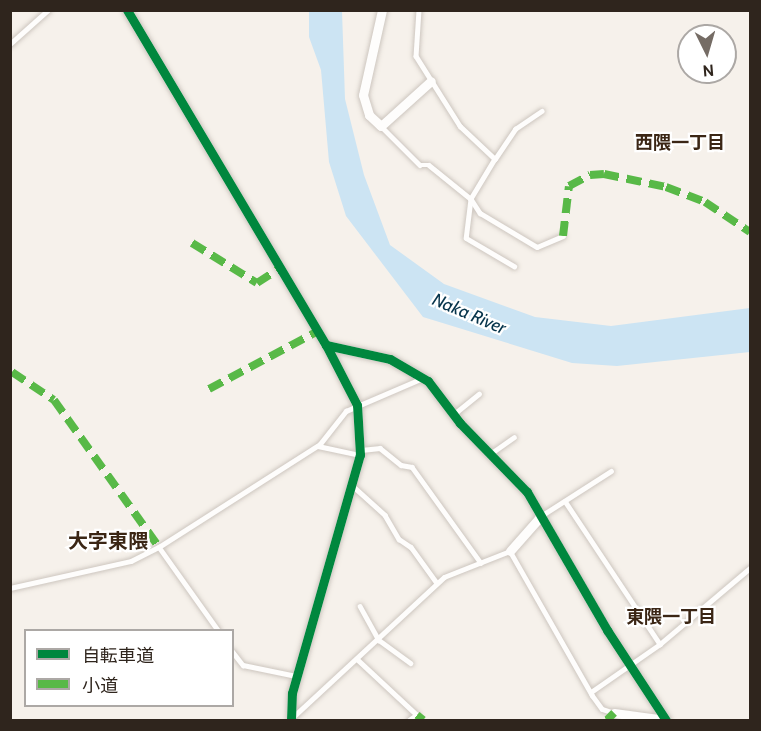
<!DOCTYPE html>
<meta charset="utf-8">
<style>
body{margin:0}
#map{position:relative;width:761px;height:731px;overflow:hidden;background:#f6f1eb;font-family:Cabin,"Noto Sans JP",sans-serif}
div>[style]{position:absolute}
.water>*{inset:0;background:#cce4f3}
.roads{filter:drop-shadow(0 0 2px #cdc6bf) drop-shadow(0 0 2px #cdc6bf)}
.service>*{height:4.5px;margin:-2.25px;padding:0 2.25px;transform-origin:2.25px;border-radius:2.25px;background:#fefdfc}
.minor>*{height:9px;margin:-4.5px;padding:0 4.5px;transform-origin:4.5px;border-radius:4.5px;background:#fefdfc}
.quiet>*{height:8px;margin-top:-4px;transform-origin:0;background:repeating-linear-gradient(90deg,#58b947 0 15px,transparent 0 23px)}
.cycleway>*{height:9px;margin:-4.5px;padding:0 4.5px;transform-origin:4.5px;border-radius:4.5px;background:#00873e}
span{translate:-50% -50%;white-space:nowrap;text-align:center;line-height:1.15;-webkit-text-stroke:4.5px #fff;paint-order:stroke}
.neighbourhood-label{font-size:18px;color:#3b2615;font-weight:700}
.water-label{font-size:18px;color:#06344b;font-style:italic}
.quarter-label{font-size:20px;color:#3b2615;font-weight:700}
.frame{position:absolute;inset:0;border:12px solid #2f251d;pointer-events:none}
.legend{position:absolute;left:24px;top:629px;width:210px;height:78px;box-sizing:border-box;background:#fff;border:2px solid #aca8a5;margin:0;padding:8px 10px;list-style:none;font-size:18px;color:#2f251d}
.legend li{display:flex;align-items:center;gap:12px;height:30px}
.legend b{width:30px;border:2px solid #aca8a5}
.north{position:absolute;left:677px;top:24px;width:60px;height:60px;box-sizing:border-box;background:#fff;border:2px solid #aca8a5;border-radius:50%;rotate:175deg;font-size:16px;font-weight:700;line-height:24px;text-align:center;color:#2f251d}
.north::after{content:'';display:block;margin:auto;width:21px;height:27px;background:#756c65;clip-path:polygon(50% 0,100% 100%,50% 72%,0 100%)}
</style>
<div id="map">
<div class="water">
<div style="clip-path:polygon(309px 11px,342px 11px,345px 99px,364px 175px,390px 245px,444px 284px,535px 317px,611px 326px,750px 308px,750px 352px,617px 366px,572px 363px,423px 317px,346px 216px,329px 162px,321px 70px,309px 37px)"></div>
</div>
<div class="roads">
<div class="service">
<div style="left:419px;top:10px;width:46px;rotate:93.7deg"></div>
<div style="left:416px;top:56px;width:83px;rotate:57.8deg"></div>
<div style="left:460px;top:126px;width:48px;rotate:43.3deg"></div>
<div style="left:495px;top:159px;width:47px;rotate:121deg"></div>
<div style="left:471px;top:199px;width:17px;rotate:57deg"></div>
<div style="left:480px;top:213px;width:66px;rotate:30.8deg"></div>
<div style="left:537px;top:247px;width:28px;rotate:-23deg"></div>
<div style="left:10px;top:44px;width:51px;rotate:-41.8deg"></div>
<div style="left:381px;top:126px;width:55px;rotate:45deg"></div>
<div style="left:420px;top:165px;width:9px"></div>
<div style="left:429px;top:165px;width:54px;rotate:39deg"></div>
<div style="left:471px;top:199px;width:39px;rotate:97deg"></div>
<div style="left:466px;top:238px;width:56px;rotate:30.3deg"></div>
<div style="left:495px;top:159px;width:36px;rotate:-56deg"></div>
<div style="left:515px;top:129px;width:32px;rotate:-34deg"></div>
<div style="left:454px;top:414px;width:32px;rotate:-39deg"></div>
<div style="left:318px;top:446px;width:43px;rotate:12.1deg"></div>
<div style="left:361px;top:450px;width:19px;rotate:-6deg"></div>
<div style="left:380px;top:448px;width:27px;rotate:39deg"></div>
<div style="left:401px;top:465px;width:11px;rotate:10deg"></div>
<div style="left:412px;top:467px;width:118px;rotate:54.3deg"></div>
<div style="left:490px;top:454px;width:29px;rotate:-35deg"></div>
<div style="left:354px;top:487px;width:42px;rotate:42.1deg"></div>
<div style="left:385px;top:515px;width:28px;rotate:60deg"></div>
<div style="left:399px;top:539px;width:14px;rotate:34deg"></div>
<div style="left:411px;top:547px;width:44px;rotate:54.2deg"></div>
<div style="left:565px;top:501px;width:172px;rotate:56.4deg"></div>
<div style="left:541px;top:516px;width:83px;rotate:-32.7deg"></div>
<div style="left:159px;top:547px;width:102px;rotate:54.6deg"></div>
<div style="left:10px;top:588px;width:124px;rotate:-12.6deg"></div>
<div style="left:131px;top:561px;width:31px;rotate:-27deg"></div>
<div style="left:159px;top:547px;width:191px;rotate:-32.6deg"></div>
<div style="left:320px;top:444px;width:42px;rotate:-51.8deg"></div>
<div style="left:346px;top:411px;width:84px;rotate:-23.2deg"></div>
<div style="left:360px;top:606px;width:39px;rotate:61deg"></div>
<div style="left:379px;top:640px;width:39px;rotate:36deg"></div>
<div style="left:232px;top:651px;width:18px;rotate:52deg"></div>
<div style="left:243px;top:665px;width:54px;rotate:11.7deg"></div>
<div style="left:357px;top:659px;width:82px;rotate:43deg"></div>
<div style="left:417px;top:715px;width:9px;rotate:144deg"></div>
<div style="left:591px;top:692px;width:84px;rotate:-34.8deg"></div>
<div style="left:660px;top:644px;width:118px;rotate:-40.2deg"></div>
<div style="left:292px;top:718px;width:207px;rotate:-42.8deg"></div>
<div style="left:444px;top:577px;width:71px;rotate:-21.5deg"></div>
<div style="left:510px;top:551px;width:166px;rotate:60.3deg"></div>
<div style="left:592px;top:695px;width:17px;rotate:54deg"></div>
<div style="left:602px;top:709px;width:13px;rotate:18deg"></div>
</div>
<div class="minor">
<div style="left:127px;top:10px;width:390px;rotate:59.3deg"></div>
<div style="left:326px;top:345px;width:66px;rotate:12.3deg"></div>
<div style="left:390px;top:359px;width:44px;rotate:30.1deg"></div>
<div style="left:428px;top:381px;width:53px;rotate:52.7deg"></div>
<div style="left:460px;top:423px;width:96px;rotate:45.8deg"></div>
<div style="left:527px;top:492px;width:160px;rotate:59.9deg"></div>
<div style="left:607px;top:630px;width:108px;rotate:56.8deg"></div>
<div style="left:382px;top:10px;width:87px;rotate:102.6deg"></div>
<div style="left:363px;top:95px;width:21px;rotate:73deg"></div>
<div style="left:369px;top:115px;width:16px;rotate:43deg"></div>
<div style="left:381px;top:126px;width:67px;rotate:-42deg"></div>
<div style="left:510px;top:551px;width:47px;rotate:-48.5deg"></div>
<div style="left:614px;top:713px;width:52px;rotate:7.7deg"></div>
<div style="left:291px;top:720px;width:27px;rotate:-88deg"></div>
<div style="left:292px;top:693px;width:248px;rotate:-74.1deg"></div>
<div style="left:360px;top:455px;width:50px;rotate:-93.4deg"></div>
<div style="left:357px;top:405px;width:68px;rotate:-117.3deg"></div>
</div>
</div>
<div class="quiet">
<div style="left:563px;top:236px;width:50px;rotate:-83.2deg"></div>
<div style="left:569px;top:186px;width:24px;rotate:-28deg"></div>
<div style="left:590px;top:175px;width:14px;rotate:-4deg"></div>
<div style="left:604px;top:174px;width:63px;rotate:11.8deg"></div>
<div style="left:666px;top:187px;width:42px;rotate:21deg"></div>
<div style="left:705px;top:202px;width:54px;rotate:33.7deg"></div>
<div style="left:192px;top:243px;width:76px;rotate:31.6deg"></div>
<div style="left:257px;top:283px;width:27px;rotate:-33deg"></div>
<div style="left:12px;top:372px;width:50px;rotate:33.7deg"></div>
<div style="left:54px;top:400px;width:181px;rotate:54.5deg"></div>
<div style="left:209px;top:389px;width:123px;rotate:-28deg"></div>
<div style="left:417px;top:715px;width:8px;rotate:40deg"></div>
<div style="left:607px;top:720px;width:10px;rotate:-45deg"></div>
</div>
<div class="cycleway">
<div style="left:127px;top:10px;width:390px;rotate:59.3deg"></div>
<div style="left:326px;top:345px;width:66px;rotate:12.3deg"></div>
<div style="left:390px;top:359px;width:44px;rotate:30.1deg"></div>
<div style="left:428px;top:381px;width:53px;rotate:52.7deg"></div>
<div style="left:460px;top:423px;width:96px;rotate:45.8deg"></div>
<div style="left:527px;top:492px;width:160px;rotate:59.9deg"></div>
<div style="left:607px;top:630px;width:108px;rotate:56.8deg"></div>
<div style="left:291px;top:720px;width:27px;rotate:-88deg"></div>
<div style="left:292px;top:693px;width:248px;rotate:-74.1deg"></div>
<div style="left:360px;top:455px;width:50px;rotate:-93.4deg"></div>
<div style="left:357px;top:405px;width:68px;rotate:-117.3deg"></div>
</div>
<div class="neighbourhood-label">
<span style="left:680px;top:143px">西隈一丁目</span>
<span style="left:671px;top:617px">東隈一丁目</span>
</div>
<div class="water-label">
<span style="left:469px;top:314px;rotate:23deg">Naka River</span>
</div>
<div class="quarter-label">
<span style="left:108px;top:541px">大字東隈</span>
</div>
<div class="frame"></div>
<ul class="legend">
<li><b style="height:8px;background:#00873e"></b>自転車道</li>
<li><b style="height:8px;background:#58b947"></b>小道</li>
</ul>
<div class="north">N</div>
</div>
